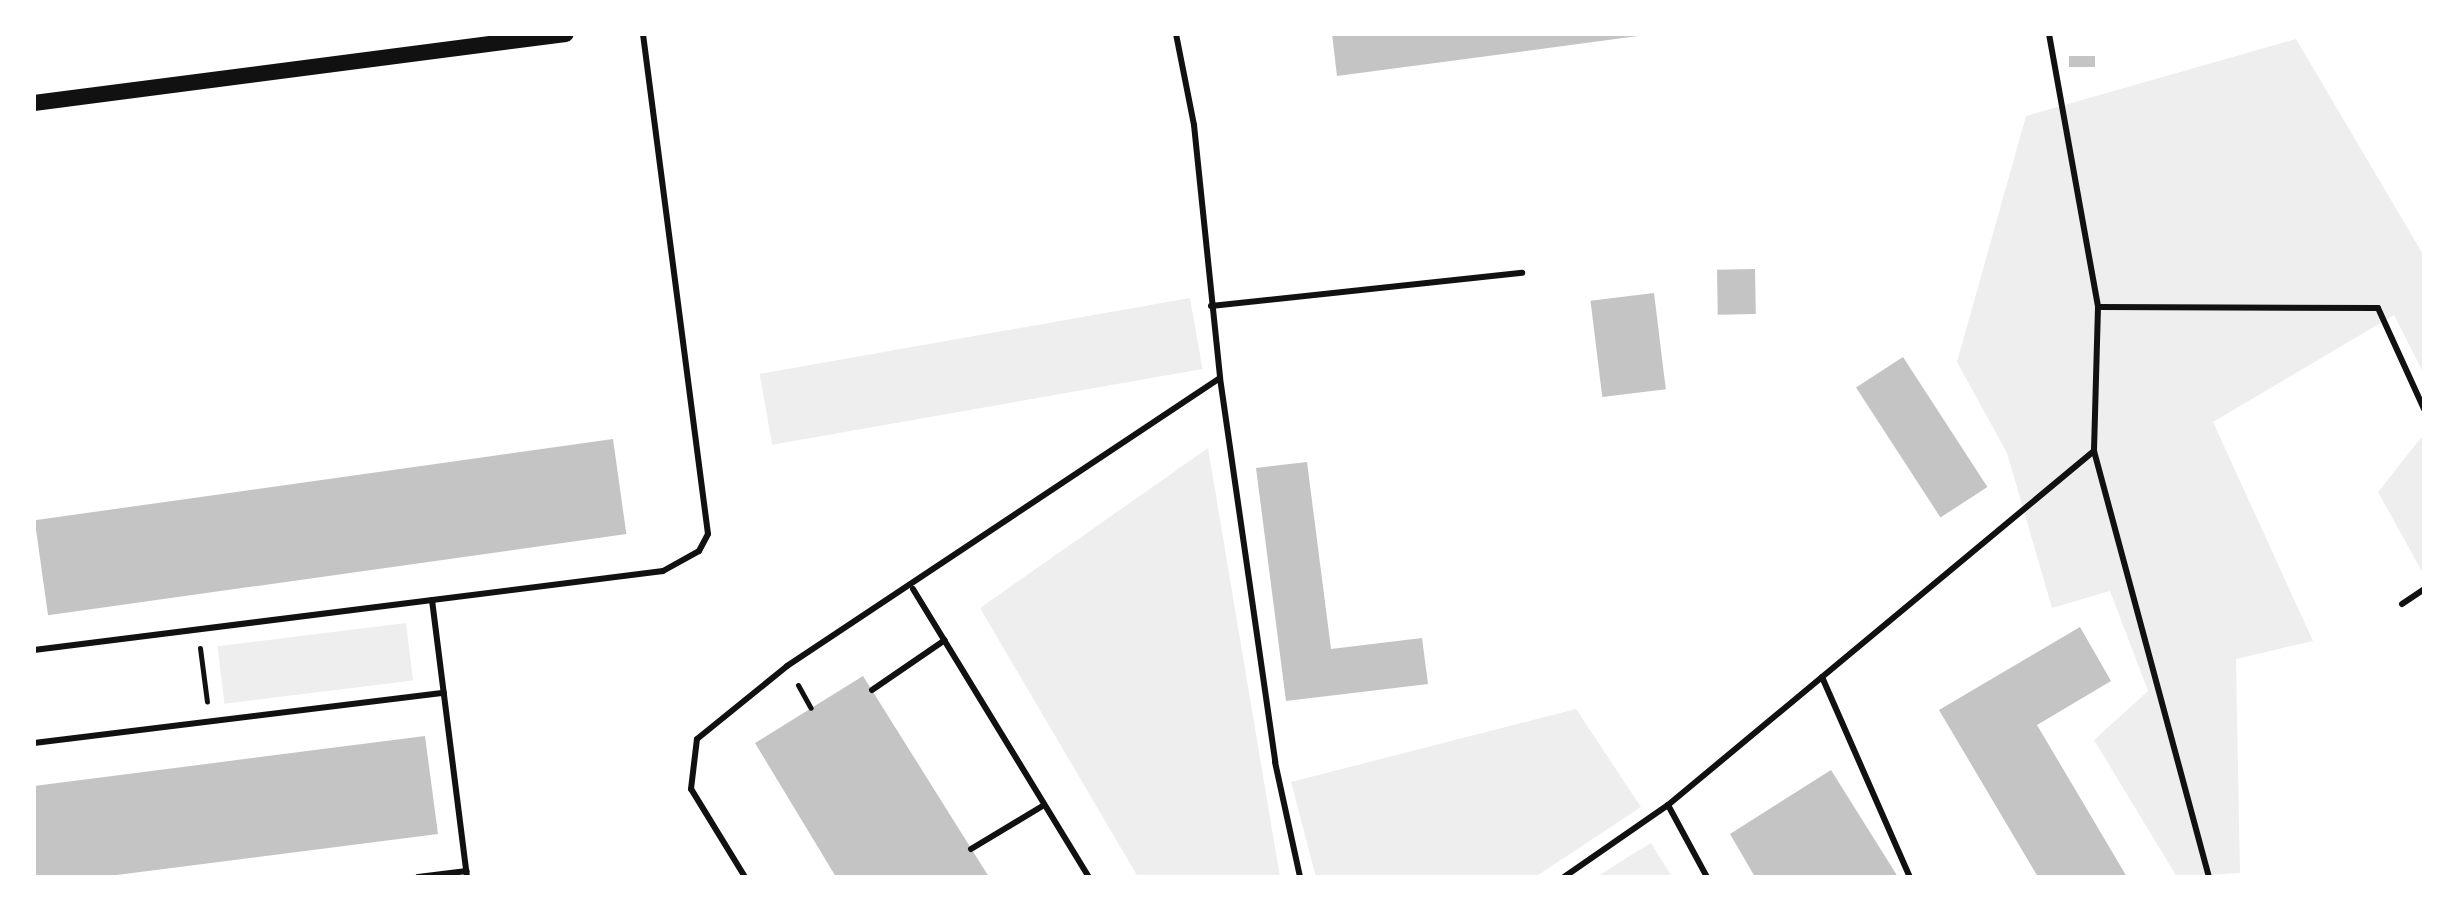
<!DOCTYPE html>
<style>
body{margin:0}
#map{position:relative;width:2458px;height:911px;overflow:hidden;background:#fff;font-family:Mulish,sans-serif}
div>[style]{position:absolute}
.green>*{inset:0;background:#eee;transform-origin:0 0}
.building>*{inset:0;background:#c4c4c4;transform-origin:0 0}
.path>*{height:5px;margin:-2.5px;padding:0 2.5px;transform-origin:2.5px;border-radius:2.5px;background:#111}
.service>*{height:6px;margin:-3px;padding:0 3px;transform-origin:3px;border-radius:3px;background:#111}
.secondary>*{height:16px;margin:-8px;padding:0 8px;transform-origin:8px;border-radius:8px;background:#111}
span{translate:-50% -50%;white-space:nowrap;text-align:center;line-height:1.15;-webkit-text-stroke:8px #fff;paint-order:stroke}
.frame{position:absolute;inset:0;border:36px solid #fff;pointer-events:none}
</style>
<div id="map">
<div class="green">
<div style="clip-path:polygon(2296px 39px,2424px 256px,2424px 374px,2394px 315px,2213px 422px,2313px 641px,2236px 659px,2240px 873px,2177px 877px,2094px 740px,2148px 691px,2110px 591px,2052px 608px,2007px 453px,1957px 362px,2026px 116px)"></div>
<div style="left:1190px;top:298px;width:72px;height:437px;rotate:80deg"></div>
<div style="clip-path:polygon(2424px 434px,2424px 575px,2378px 492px)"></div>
<div style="clip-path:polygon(1208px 448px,1280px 877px,1138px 877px,980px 608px)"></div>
<div style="left:406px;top:623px;width:58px;height:190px;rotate:83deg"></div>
<div style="clip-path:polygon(1576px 709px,1641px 807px,1535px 877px,1316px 877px,1291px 782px)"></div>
<div style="clip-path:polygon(1651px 843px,1672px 877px,1597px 877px,1623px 860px)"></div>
</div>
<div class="building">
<div style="clip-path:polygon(1332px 34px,1638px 34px,1638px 36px,1337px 76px)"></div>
<div style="left:2095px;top:56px;width:11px;height:26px;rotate:90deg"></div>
<div style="left:1755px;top:269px;width:45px;height:38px;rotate:89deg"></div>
<div style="left:1654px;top:293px;width:97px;height:64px;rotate:83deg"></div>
<div style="left:1903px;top:357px;width:155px;height:56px;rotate:57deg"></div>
<div style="left:613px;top:439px;width:96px;height:584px;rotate:82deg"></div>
<div style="clip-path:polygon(1307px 462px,1331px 649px,1422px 638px,1428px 684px,1286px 701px,1256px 468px)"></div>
<div style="clip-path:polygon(2080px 627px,2111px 681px,2037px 725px,2127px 877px,2038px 877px,1939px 710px)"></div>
<div style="clip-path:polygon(863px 676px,989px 877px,836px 877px,755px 743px)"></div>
<div style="clip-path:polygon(425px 736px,438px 834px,101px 877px,34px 877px,34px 786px)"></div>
<div style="clip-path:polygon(1831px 770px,1898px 877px,1755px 877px,1730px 834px)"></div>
</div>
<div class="path">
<div style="left:200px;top:648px;width:54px;rotate:82.6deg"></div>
<div style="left:798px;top:685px;width:26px;rotate:61deg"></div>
</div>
<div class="service">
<div style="left:1176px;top:34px;width:93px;rotate:78.8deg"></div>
<div style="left:1194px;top:125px;width:254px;rotate:84.1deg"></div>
<div style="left:1220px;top:378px;width:388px;rotate:81.8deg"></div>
<div style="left:1275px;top:762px;width:118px;rotate:77.7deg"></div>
<div style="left:2049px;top:34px;width:277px;rotate:79.8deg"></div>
<div style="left:2098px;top:307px;width:144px;rotate:91.6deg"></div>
<div style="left:2094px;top:451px;width:441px;rotate:74.9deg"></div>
<div style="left:1211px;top:306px;width:313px;rotate:-6.1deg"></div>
<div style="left:2098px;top:307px;width:280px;rotate:0.2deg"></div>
<div style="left:2378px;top:308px;width:111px;rotate:65.5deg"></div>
<div style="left:913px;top:589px;width:338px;rotate:58.6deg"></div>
<div style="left:432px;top:600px;width:279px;rotate:82.8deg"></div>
<div style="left:2402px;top:604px;width:27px;rotate:-34deg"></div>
<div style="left:34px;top:650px;width:634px;rotate:-7.16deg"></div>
<div style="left:663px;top:571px;width:41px;rotate:-29.1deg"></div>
<div style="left:699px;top:551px;width:19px;rotate:-62deg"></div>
<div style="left:708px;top:534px;width:504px;rotate:-97.41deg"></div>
<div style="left:1822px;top:677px;width:219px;rotate:66.3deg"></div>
<div style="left:872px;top:690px;width:88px;rotate:-34.4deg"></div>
<div style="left:34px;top:743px;width:413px;rotate:-7deg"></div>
<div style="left:1668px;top:805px;width:82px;rotate:61.6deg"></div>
<div style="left:971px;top:849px;width:82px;rotate:-31deg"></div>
<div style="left:418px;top:877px;width:49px;rotate:-7deg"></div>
<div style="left:745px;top:877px;width:103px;rotate:-121.5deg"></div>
<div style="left:691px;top:789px;width:50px;rotate:-83.2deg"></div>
<div style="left:697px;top:739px;width:116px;rotate:-39deg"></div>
<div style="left:787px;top:666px;width:520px;rotate:-33.63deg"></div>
<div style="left:1564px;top:877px;width:126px;rotate:-34.7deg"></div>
<div style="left:1668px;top:805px;width:554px;rotate:-39.73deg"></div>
</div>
<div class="secondary">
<div style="left:34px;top:103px;width:536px;rotate:-7.39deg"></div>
</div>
<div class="frame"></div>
</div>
